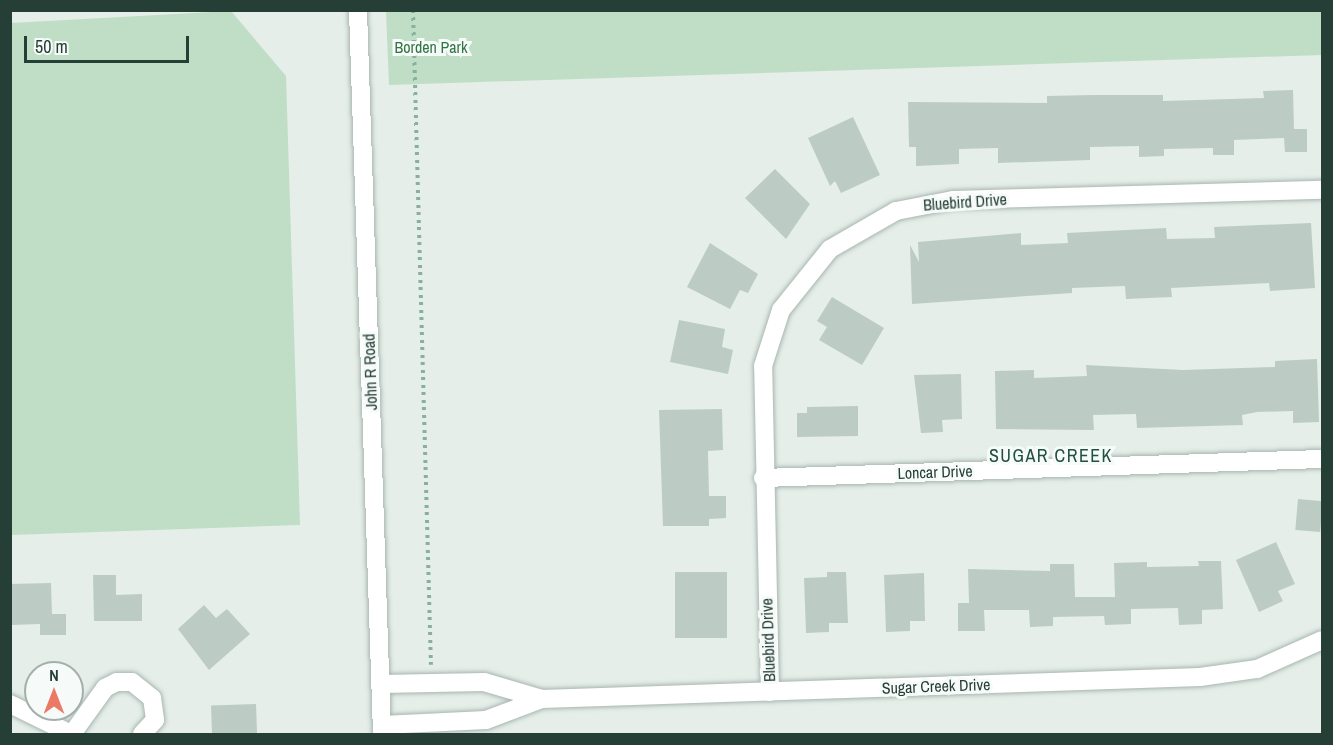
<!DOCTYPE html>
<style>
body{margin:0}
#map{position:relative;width:1333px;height:745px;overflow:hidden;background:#e5eee9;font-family:"Archivo Narrow",sans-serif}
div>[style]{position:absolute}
.green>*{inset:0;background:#bfdec5}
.building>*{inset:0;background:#bdcbc5;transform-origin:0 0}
.path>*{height:4px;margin-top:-2px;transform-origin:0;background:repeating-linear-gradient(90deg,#87b09f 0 3px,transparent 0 7.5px)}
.roads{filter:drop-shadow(0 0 2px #a8b6b0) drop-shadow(0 0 2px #a8b6b0)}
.minor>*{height:18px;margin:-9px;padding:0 9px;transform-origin:9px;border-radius:9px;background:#fff}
.secondary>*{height:18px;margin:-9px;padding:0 9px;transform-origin:9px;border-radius:9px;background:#fff}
span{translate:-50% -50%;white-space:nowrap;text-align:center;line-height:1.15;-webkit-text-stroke:6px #f6faf8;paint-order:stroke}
.park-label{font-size:16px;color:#307444}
.street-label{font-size:16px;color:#253f36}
.neighbourhood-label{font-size:18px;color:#215141;letter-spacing:1.5px}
.frame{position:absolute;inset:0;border:12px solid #253f36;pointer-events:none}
.north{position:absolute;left:24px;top:661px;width:60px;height:60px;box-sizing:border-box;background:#f6faf8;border:2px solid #a2afaa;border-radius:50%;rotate:0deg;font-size:16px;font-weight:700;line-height:24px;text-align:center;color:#253f36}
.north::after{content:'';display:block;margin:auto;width:21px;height:27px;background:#ec7965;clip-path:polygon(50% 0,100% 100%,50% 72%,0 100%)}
.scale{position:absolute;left:24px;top:36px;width:165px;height:27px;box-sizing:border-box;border:3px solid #253f36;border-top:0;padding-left:8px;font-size:18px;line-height:21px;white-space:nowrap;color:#253f36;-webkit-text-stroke:4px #f6faf8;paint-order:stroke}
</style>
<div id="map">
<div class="green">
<div style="clip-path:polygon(1322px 10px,1322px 55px,389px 85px,386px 11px)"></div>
<div style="clip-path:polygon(231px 11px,286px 76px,300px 525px,11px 535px,11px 23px)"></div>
</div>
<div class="building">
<div style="clip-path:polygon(1293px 90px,1294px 129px,1307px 129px,1307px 152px,1285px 152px,1284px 138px,1234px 140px,1234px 155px,1213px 155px,1213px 148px,1164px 149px,1164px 156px,1139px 157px,1139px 146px,1090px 147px,1090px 160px,998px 163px,998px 148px,959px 149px,959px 164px,916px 166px,916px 147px,909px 147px,908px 102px,1047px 103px,1047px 96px,1093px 95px,1163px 95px,1163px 101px,1264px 98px,1263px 91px)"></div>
<div style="clip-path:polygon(853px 117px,880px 175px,841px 193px,835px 181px,830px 186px,808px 138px)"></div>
<div style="clip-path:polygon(775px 169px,810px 204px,786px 239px,745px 198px)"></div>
<div style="clip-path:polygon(1311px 223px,1315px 288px,1270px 291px,1269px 283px,1171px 288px,1172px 297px,1126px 299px,1125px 286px,1072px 288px,1072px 293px,912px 304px,910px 245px,919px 262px,918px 242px,1021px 233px,1021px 245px,1068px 243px,1067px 233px,1166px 228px,1167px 239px,1215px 238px,1214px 227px)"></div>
<div style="clip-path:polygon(710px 243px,758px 274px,748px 293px,740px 290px,730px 309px,687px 287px)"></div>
<div style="clip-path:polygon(832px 297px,884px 328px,862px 365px,819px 340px,827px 327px,817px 321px)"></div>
<div style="clip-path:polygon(679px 320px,725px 329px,722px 347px,733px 350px,728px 374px,670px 362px)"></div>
<div style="clip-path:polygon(1317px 359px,1319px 422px,1293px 423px,1293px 411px,1257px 412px,1242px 415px,1243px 425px,1137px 428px,1136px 414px,1093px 415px,1094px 430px,996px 429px,995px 371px,1034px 370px,1034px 378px,1087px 376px,1086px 365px,1183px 370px,1275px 367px,1275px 361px)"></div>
<div style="clip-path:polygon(961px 374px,962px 419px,942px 420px,943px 432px,921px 433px,914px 375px)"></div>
<div style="clip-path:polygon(858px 406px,858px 436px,797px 437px,797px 413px,807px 413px,807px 407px)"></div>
<div style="clip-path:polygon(722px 409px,723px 450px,708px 451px,709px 496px,726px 496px,726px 518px,709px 519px,709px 526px,663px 526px,659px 410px)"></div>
<div style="left:1298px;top:499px;width:25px;height:31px;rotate:5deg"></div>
<div style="clip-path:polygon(1276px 542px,1295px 584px,1278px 591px,1283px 601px,1259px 612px,1236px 560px)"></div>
<div style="clip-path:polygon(1198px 561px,1221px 561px,1223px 609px,1202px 610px,1202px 624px,1179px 625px,1178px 608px,1131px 609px,1131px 624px,1105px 625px,1104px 616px,1053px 617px,1053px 626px,1030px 627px,1029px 610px,984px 610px,985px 631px,958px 631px,958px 603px,969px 603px,968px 569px,1050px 571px,1050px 564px,1074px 564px,1075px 597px,1115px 597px,1114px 563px,1147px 562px,1147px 567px,1199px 566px)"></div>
<div style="left:675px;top:572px;width:52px;height:66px"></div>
<div style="clip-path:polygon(827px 572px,846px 572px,848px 623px,829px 623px,829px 632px,806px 633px,804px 578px,827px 577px)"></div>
<div style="clip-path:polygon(924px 573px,925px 621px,910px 621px,910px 631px,886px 632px,884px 575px)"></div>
<div style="clip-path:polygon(93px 575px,116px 575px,116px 595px,142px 594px,142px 621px,94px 621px)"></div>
<div style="clip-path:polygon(51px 583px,52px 614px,66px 614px,66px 635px,40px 635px,40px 624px,10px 625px,10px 584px)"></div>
<div style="clip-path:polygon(204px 605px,216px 618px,227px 609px,250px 634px,209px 670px,178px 629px)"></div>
<div style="left:256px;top:704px;width:31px;height:45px;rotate:88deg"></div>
</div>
<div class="path">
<div style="left:413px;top:10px;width:655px;rotate:88.43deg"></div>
</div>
<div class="roads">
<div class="minor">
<div style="left:763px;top:478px;width:559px;rotate:-1.95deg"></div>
<div style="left:381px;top:684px;width:103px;rotate:-1.1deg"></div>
<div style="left:484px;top:682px;width:60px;rotate:16.3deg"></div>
<div style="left:542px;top:699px;width:658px;rotate:-1.91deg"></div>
<div style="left:1200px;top:677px;width:58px;rotate:-8deg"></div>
<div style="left:1257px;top:669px;width:71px;rotate:-24deg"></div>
<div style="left:770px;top:692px;width:326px;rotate:-91.2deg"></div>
<div style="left:763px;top:366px;width:59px;rotate:-72.2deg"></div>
<div style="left:781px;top:310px;width:78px;rotate:-51.2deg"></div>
<div style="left:830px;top:249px;width:76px;rotate:-29.9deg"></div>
<div style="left:896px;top:211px;width:58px;rotate:-10.9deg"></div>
<div style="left:953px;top:200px;width:369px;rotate:-1.6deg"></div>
<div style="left:10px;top:704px;width:68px;rotate:26.2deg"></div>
<div style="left:382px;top:725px;width:104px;rotate:-2.8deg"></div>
<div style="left:486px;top:720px;width:60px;rotate:-20.6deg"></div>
<div style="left:72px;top:734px;width:57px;rotate:-54.3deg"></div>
<div style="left:105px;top:688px;width:13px;rotate:-27deg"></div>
<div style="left:117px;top:682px;width:15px"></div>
<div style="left:132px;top:682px;width:26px;rotate:39deg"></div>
<div style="left:152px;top:698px;width:22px;rotate:82deg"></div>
<div style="left:155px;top:720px;width:19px;rotate:133deg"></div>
</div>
<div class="secondary">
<div style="left:358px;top:10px;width:724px;rotate:88.1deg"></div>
</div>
</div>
<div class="park-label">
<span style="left:431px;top:47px">Borden Park</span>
</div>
<div class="street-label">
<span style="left:965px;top:202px;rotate:-4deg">Bluebird Drive</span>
<span style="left:370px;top:372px;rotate:-92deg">John R Road</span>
<span style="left:935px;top:472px;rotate:-2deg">Loncar Drive</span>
<span style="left:768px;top:640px;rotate:-92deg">Bluebird Drive</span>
<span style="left:936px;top:686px;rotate:-2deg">Sugar Creek Drive</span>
</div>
<div class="neighbourhood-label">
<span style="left:1051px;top:456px">SUGAR CREEK</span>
</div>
<div class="frame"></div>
<div class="north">N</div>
<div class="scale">50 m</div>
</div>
